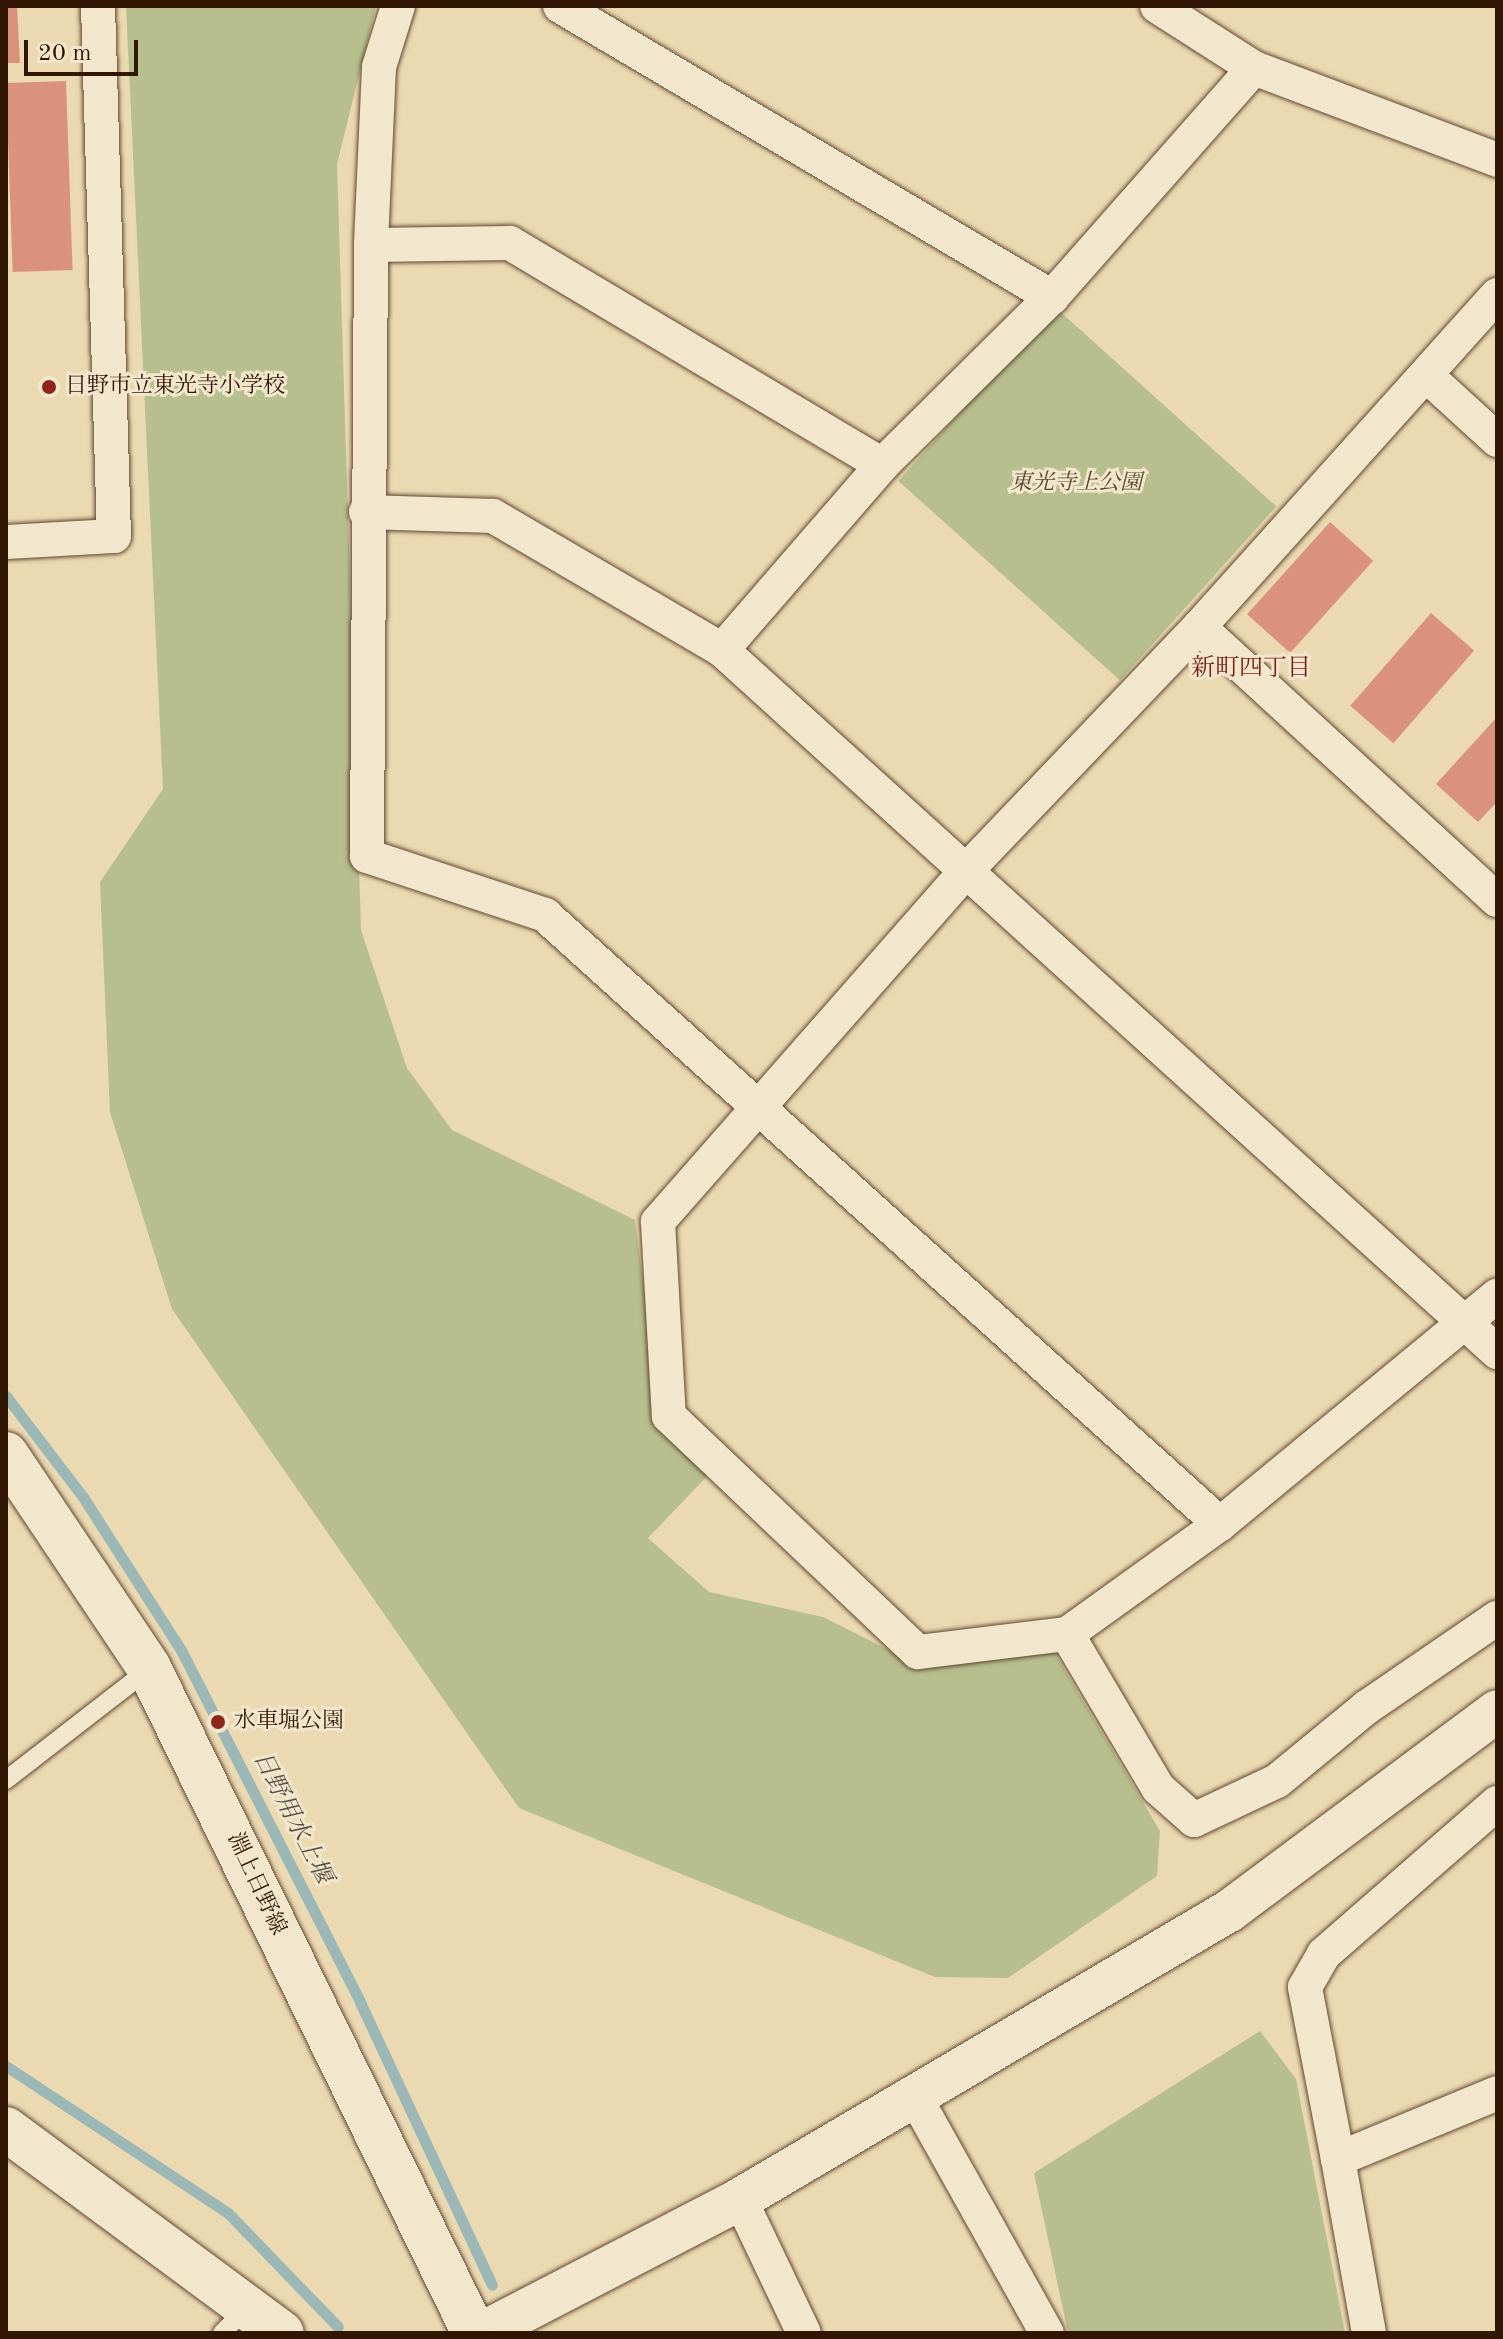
<!DOCTYPE html>
<meta charset="utf-8">
<style>
body{margin:0}
#map{position:relative;width:1503px;height:2339px;overflow:hidden;background:#ebd9b2;font-family:"Old Standard TT","Noto Serif JP",serif}
div>[style]{position:absolute}
.green>*{inset:0;background:#b6bf8d;transform-origin:0 0}
.stream>*{height:11px;margin:-5.5px;padding:0 5.5px;transform-origin:5.5px;border-radius:5.5px;background:#9bb8b6}
.building>*{inset:0;background:#da927e;transform-origin:0 0}
.roads{filter:drop-shadow(0 0 2px #604730) drop-shadow(0 0 2px #604730)}
.service>*{height:18px;margin:-9px;padding:0 9px;transform-origin:9px;border-radius:9px;background:#f2e6cd}
.minor>*{height:34px;margin:-17px;padding:0 17px;transform-origin:17px;border-radius:17px;background:#f2e6cd}
.tertiary>*{height:42px;margin:-21px;padding:0 21px;transform-origin:21px;border-radius:21px;background:#f2e6cd}
.secondary>*{height:44px;margin:-22px;padding:0 22px;transform-origin:22px;border-radius:22px;background:#f2e6cd}
.dots>*{width:22px;height:22px;translate:-50% -50%;box-sizing:border-box;border:4px solid #f2e6cd;border-radius:50%}
span{translate:-50% -50%;white-space:nowrap;text-align:center;line-height:1.15;-webkit-text-stroke:6px #f2e6cd;paint-order:stroke}
.poi-label{font-size:22px;color:#321604}
.left{translate:0 -50%;text-align:left}
.park-label{font-size:22px;color:#5a492d;font-style:italic}
.street-label{font-size:22px;color:#321604}
.neighbourhood-label{font-size:24px;color:#7a1f14}
.water-label{font-size:24px;color:#574f42;font-style:italic}
.frame{position:absolute;inset:0;border:8px solid #321604;pointer-events:none}
.scale{position:absolute;left:24px;top:40px;width:114px;height:36px;box-sizing:border-box;border:4px solid #321604;border-top:0;padding-left:10px;font-size:24px;line-height:28px;white-space:nowrap;color:#321604;-webkit-text-stroke:6px #f2e6cd;paint-order:stroke}
</style>
<div id="map">
<div class="green">
<div style="clip-path:polygon(126px 6px,376px 6px,337px 164px,361px 930px,407px 1068px,452px 1130px,635px 1220px,661px 1421px,713px 1470px,648px 1538px,709px 1592px,823px 1617px,911px 1661px,1050px 1645px,1160px 1831px,1157px 1876px,1008px 1978px,935px 1977px,519px 1808px,172px 1309px,110px 1112px,100px 882px,163px 789px)"></div>
<div style="left:1055px;top:307px;width:298px;height:234px;rotate:42deg"></div>
<div style="clip-path:polygon(1260px 2031px,1296px 2079px,1345px 2333px,1068px 2333px,1034px 2173px)"></div>
</div>
<div class="stream">
<div style="left:6px;top:1396px;width:127px;rotate:52.7deg"></div>
<div style="left:83px;top:1497px;width:182px;rotate:57.4deg"></div>
<div style="left:181px;top:1650px;width:395px;rotate:63deg"></div>
<div style="left:360px;top:2002px;width:312px;rotate:65deg"></div>
<div style="left:6px;top:2066px;width:266px;rotate:33.5deg"></div>
<div style="left:228px;top:2213px;width:158px;rotate:46deg"></div>
</div>
<div class="building">
<div style="clip-path:polygon(6px 6px,17px 6px,20px 63px,6px 63px)"></div>
<div style="left:66px;top:81px;width:189px;height:60px;rotate:88deg"></div>
<div style="left:1330px;top:522px;width:58px;height:124px;rotate:42deg"></div>
<div style="left:1431px;top:613px;width:57px;height:123px;rotate:41deg"></div>
<div style="clip-path:polygon(1497px 717px,1497px 802px,1478px 822px,1436px 784px)"></div>
</div>
<div class="roads">
<div class="service">
<div style="left:6px;top:1780px;width:181px;rotate:-37.8deg"></div>
<div style="left:222px;top:2333px;width:37px;rotate:-45deg"></div>
</div>
<div class="minor">
<div style="left:398px;top:6px;width:64px;rotate:107.3deg"></div>
<div style="left:379px;top:67px;width:178px;rotate:92.6deg"></div>
<div style="left:371px;top:245px;width:611px;rotate:90.38deg"></div>
<div style="left:367px;top:856px;width:188px;rotate:18.3deg"></div>
<div style="left:545px;top:915px;width:909px;rotate:42.06deg"></div>
<div style="left:560px;top:6px;width:572px;rotate:30.6deg"></div>
<div style="left:1157px;top:6px;width:115px;rotate:32.6deg"></div>
<div style="left:1254px;top:68px;width:260px;rotate:20.7deg"></div>
<div style="left:371px;top:245px;width:139px;rotate:-0.8deg"></div>
<div style="left:510px;top:243px;width:433px;rotate:30.8deg"></div>
<div style="left:1497px;top:295px;width:446px;rotate:131.9deg"></div>
<div style="left:1199px;top:627px;width:337px;rotate:133.7deg"></div>
<div style="left:966px;top:871px;width:467px;rotate:131.3deg"></div>
<div style="left:658px;top:1222px;width:194px;rotate:86.8deg"></div>
<div style="left:669px;top:1416px;width:343px;rotate:43.5deg"></div>
<div style="left:918px;top:1652px;width:150px;rotate:-6.9deg"></div>
<div style="left:1067px;top:1634px;width:179px;rotate:59.4deg"></div>
<div style="left:1158px;top:1788px;width:48px;rotate:41.6deg"></div>
<div style="left:1194px;top:1820px;width:92px;rotate:-25.2deg"></div>
<div style="left:1277px;top:1781px;width:117px;rotate:-39.4deg"></div>
<div style="left:1367px;top:1707px;width:158px;rotate:-34.4deg"></div>
<div style="left:1427px;top:376px;width:95px;rotate:42.4deg"></div>
<div style="left:366px;top:512px;width:127px;rotate:1.8deg"></div>
<div style="left:493px;top:516px;width:265px;rotate:30.3deg"></div>
<div style="left:722px;top:650px;width:1046px;rotate:42.17deg"></div>
<div style="left:6px;top:542px;width:108px;rotate:-3.2deg"></div>
<div style="left:114px;top:536px;width:530px;rotate:-91.73deg"></div>
<div style="left:1199px;top:627px;width:404px;rotate:42.5deg"></div>
<div style="left:722px;top:650px;width:245px;rotate:-49.1deg"></div>
<div style="left:882px;top:465px;width:239px;rotate:-44.7deg"></div>
<div style="left:1052px;top:297px;width:305px;rotate:-48.6deg"></div>
<div style="left:1067px;top:1634px;width:188px;rotate:-35.7deg"></div>
<div style="left:1220px;top:1524px;width:359px;rotate:-39.5deg"></div>
<div style="left:915px;top:2097px;width:270px;rotate:60.8deg"></div>
<div style="left:1338px;top:2159px;width:175px;rotate:-100.9deg"></div>
<div style="left:1305px;top:1987px;width:38px;rotate:-60deg"></div>
<div style="left:1324px;top:1954px;width:230px;rotate:-41.1deg"></div>
<div style="left:740px;top:2199px;width:148px;rotate:64.5deg"></div>
<div style="left:1369px;top:2333px;width:177px;rotate:-100.1deg"></div>
<div style="left:1338px;top:2159px;width:172px;rotate:-22.5deg"></div>
</div>
<div class="tertiary">
<div style="left:482px;top:2333px;width:291px;rotate:-27.4deg"></div>
<div style="left:740px;top:2199px;width:568px;rotate:-30.5deg"></div>
<div style="left:1229px;top:1911px;width:334px;rotate:-36.7deg"></div>
</div>
<div class="secondary">
<div style="left:6px;top:1454px;width:257px;rotate:56.2deg"></div>
<div style="left:149px;top:1668px;width:740px;rotate:63.95deg"></div>
<div style="left:6px;top:2129px;width:343px;rotate:36.5deg"></div>
</div>
</div>
<div class="dots">
<div style="left:49px;top:387px;background:#8f2418"></div>
<div style="left:218px;top:1722px;background:#8f2418"></div>
</div>
<div class="poi-label">
<span class="left" style="left:65px;top:387px">日野市立東光寺小学校</span>
<span class="left" style="left:234px;top:1722px">水車堀公園</span>
</div>
<div class="park-label">
<span style="left:1076px;top:484px">東光寺上公園</span>
</div>
<div class="street-label">
<span style="left:256px;top:1884px;rotate:65deg">淵上日野線</span>
</div>
<div class="neighbourhood-label">
<span style="left:1251px;top:670px">新町四丁目</span>
</div>
<div class="water-label">
<span style="left:291px;top:1818px;rotate:63deg">日野用水上堰</span>
</div>
<div class="frame"></div>
<div class="scale">20 m</div>
</div>
